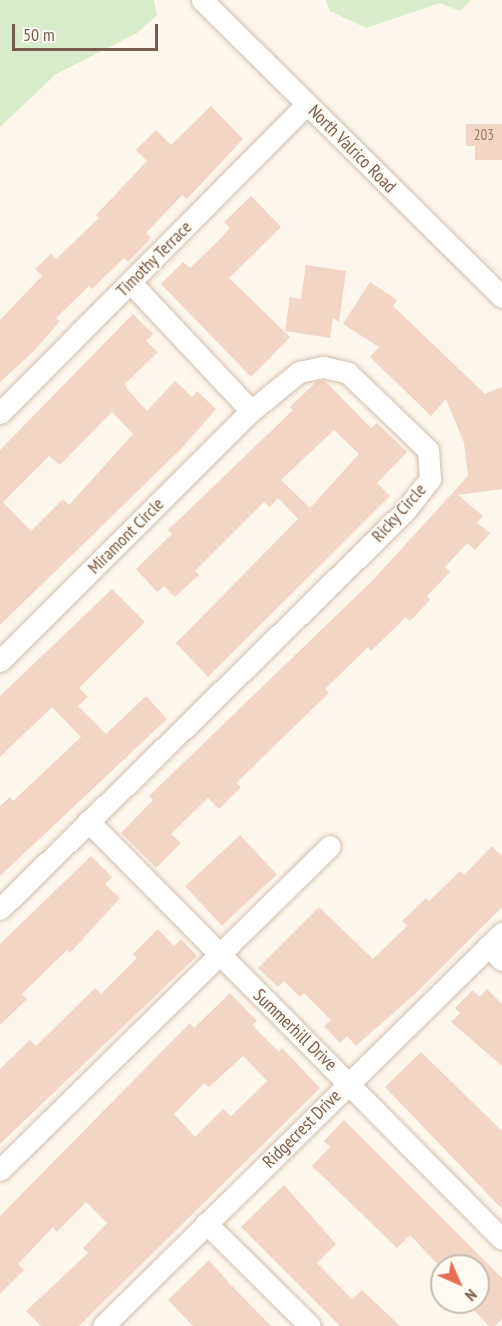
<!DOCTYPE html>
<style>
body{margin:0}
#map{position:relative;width:502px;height:1326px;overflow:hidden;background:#fdf6ec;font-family:"PT Sans Narrow",sans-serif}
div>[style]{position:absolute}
.green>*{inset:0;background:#d8ecc9}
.building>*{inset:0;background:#f3d5c3;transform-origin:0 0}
.roads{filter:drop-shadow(0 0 2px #d1beb0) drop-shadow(0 0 2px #d1beb0)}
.minor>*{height:21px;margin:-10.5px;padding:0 10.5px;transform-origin:10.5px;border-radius:10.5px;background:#fff}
span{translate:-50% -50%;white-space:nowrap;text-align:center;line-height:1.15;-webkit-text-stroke:4.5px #fffaf3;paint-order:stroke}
.number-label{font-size:15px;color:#987a6a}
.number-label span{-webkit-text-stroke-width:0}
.street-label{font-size:18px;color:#7a5c4d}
.north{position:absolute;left:430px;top:1254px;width:60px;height:60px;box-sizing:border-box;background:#fffaf3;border:2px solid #cabbb1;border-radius:50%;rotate:135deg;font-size:16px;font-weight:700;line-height:24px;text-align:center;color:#7a5c4d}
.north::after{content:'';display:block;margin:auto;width:21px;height:27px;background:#e76f51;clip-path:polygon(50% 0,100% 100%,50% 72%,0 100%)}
.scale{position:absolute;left:12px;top:24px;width:146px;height:27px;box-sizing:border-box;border:3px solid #7a5c4d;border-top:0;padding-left:8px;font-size:18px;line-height:21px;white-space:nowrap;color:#7a5c4d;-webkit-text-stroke:4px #fffaf3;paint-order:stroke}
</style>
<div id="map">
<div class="green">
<div style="clip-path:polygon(0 0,154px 0,157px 15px,137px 33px,56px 74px,0 127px)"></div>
<div style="clip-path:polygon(326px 0,471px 0,460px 11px,440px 3px,366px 28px,330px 11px)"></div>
</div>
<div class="building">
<div style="clip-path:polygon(211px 106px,243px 139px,187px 199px,182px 195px,146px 233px,151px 238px,128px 262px,124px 258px,92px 289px,89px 286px,56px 318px,60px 321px,34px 351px,0 382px,0 320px,42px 276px,35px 269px,51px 254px,56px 259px,99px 218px,96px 215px,147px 161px,136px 150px,156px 130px,171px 145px)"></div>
<div style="clip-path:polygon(466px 124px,502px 124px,502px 160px,475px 160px,475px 146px,466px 146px)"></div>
<div style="clip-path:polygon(251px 196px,281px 227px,229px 278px,290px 337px,251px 377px,161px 284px,183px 262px,190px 268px,220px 239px,230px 228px,224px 222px)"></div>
<div style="clip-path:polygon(306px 265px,346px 271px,339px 322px,333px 318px,330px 338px,285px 331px,290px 297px,301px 299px)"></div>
<div style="clip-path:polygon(370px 282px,397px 300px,393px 306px,485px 394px,502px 387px,502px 489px,458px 495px,483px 516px,477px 523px,490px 533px,475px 550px,467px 543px,445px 567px,450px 572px,427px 596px,430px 600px,410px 621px,406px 617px,371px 651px,368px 647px,325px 689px,329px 693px,236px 783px,241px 787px,219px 809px,208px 798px,171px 834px,181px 843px,156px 868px,121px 833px,153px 800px,149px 796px,373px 580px,468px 476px,464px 443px,446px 399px,431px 416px,370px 357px,379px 347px,343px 324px)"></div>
<div style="clip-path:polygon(evenodd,133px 314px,153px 334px,146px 341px,158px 352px,125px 384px,127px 389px,147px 411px,175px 381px,192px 397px,197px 391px,216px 409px,182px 448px,0 625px,0 450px,133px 314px,112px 412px,133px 434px,69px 505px,63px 499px,31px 531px,3px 502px,49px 456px,60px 465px,112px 412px)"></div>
<div style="clip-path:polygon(evenodd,317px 381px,325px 381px,371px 428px,377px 423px,407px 452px,377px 483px,390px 496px,208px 677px,176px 643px,298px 519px,278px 498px,270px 507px,264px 502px,195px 571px,199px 575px,175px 597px,164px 586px,157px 592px,136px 569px,172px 534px,168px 530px,293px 410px,290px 407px,317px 381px,334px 430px,359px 454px,310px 508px,281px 480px,334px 430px)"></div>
<div style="clip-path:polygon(112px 589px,145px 622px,79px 688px,88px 697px,78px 706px,106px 734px,146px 696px,167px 719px,0 876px,0 806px,10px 797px,13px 801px,81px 737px,52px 707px,0 757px,0 696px)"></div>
<div style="left:240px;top:835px;width:54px;height:75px;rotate:47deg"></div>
<div style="clip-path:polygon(492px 846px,502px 856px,502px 907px,416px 993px,356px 1046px,347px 1036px,340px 1043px,324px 1026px,331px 1020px,304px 993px,300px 997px,284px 981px,278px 987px,258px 968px,319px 907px,373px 959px,407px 926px,402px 921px,426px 898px,429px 901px,460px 871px,464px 875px)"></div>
<div style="clip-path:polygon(91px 856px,112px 877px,105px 884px,120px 898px,70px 953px,67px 950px,22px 994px,27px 999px,0 1025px,0 944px)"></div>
<div style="clip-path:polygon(158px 929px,174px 946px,181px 939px,197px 956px,0 1144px,0 1069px,30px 1040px,36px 1046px,95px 988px,101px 994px,137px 958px,133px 954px)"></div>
<div style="clip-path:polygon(487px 989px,502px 1004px,502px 1066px,451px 1022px,460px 1013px,455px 1008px,473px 990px,479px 997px)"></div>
<div style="clip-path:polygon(evenodd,230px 993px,257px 1021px,252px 1025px,279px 1052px,282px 1048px,320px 1088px,79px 1326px,41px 1326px,26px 1311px,88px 1253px,83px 1248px,107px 1223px,86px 1202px,57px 1232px,53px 1227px,18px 1264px,24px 1270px,0 1294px,0 1216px,190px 1023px,194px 1028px,230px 993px,243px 1056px,267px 1081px,231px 1116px,223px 1109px,195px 1137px,174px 1114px,204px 1083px,209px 1087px,243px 1056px)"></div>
<div style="clip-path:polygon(421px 1052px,502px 1131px,502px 1209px,385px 1087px)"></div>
<div style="clip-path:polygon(344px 1120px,502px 1278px,502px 1319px,495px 1326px,489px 1326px,466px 1302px,478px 1302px,478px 1266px,439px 1266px,410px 1235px,397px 1248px,312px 1166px,330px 1147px,324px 1141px)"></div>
<div style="clip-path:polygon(284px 1185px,336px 1244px,317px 1263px,352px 1299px,362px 1290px,400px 1326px,340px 1326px,241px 1227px)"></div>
<div style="clip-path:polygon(209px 1260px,229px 1283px,271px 1326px,193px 1326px,168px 1300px)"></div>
</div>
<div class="roads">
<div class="minor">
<div style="left:202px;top:0;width:422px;rotate:44.7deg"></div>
<div style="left:131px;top:283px;width:175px;rotate:46.8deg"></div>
<div style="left:0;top:413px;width:436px;rotate:-45.2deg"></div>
<div style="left:0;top:661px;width:354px;rotate:-44.9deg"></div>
<div style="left:251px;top:411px;width:62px;rotate:-39.1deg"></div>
<div style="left:299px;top:372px;width:25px;rotate:-12deg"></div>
<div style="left:323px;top:367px;width:26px;rotate:13deg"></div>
<div style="left:348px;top:373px;width:111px;rotate:43.9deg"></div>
<div style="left:428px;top:450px;width:29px;rotate:86deg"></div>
<div style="left:430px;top:479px;width:42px;rotate:128.2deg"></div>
<div style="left:404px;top:512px;width:566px;rotate:135.5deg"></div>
<div style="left:88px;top:821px;width:588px;rotate:45.28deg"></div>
<div style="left:488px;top:946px;width:20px;rotate:45deg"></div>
<div style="left:0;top:1170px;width:462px;rotate:-44.5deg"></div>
<div style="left:206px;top:1223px;width:146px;rotate:44.7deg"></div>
<div style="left:103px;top:1326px;width:560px;rotate:-44.57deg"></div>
</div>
</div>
<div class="number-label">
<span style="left:484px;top:135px">203</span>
</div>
<div class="street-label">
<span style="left:352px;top:149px;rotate:45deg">North Valrico Road</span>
<span style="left:154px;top:259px;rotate:-45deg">Timothy Terrace</span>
<span style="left:399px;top:513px;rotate:-48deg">Ricky Circle</span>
<span style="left:126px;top:536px;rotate:-45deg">Miramont Circle</span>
<span style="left:295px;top:1030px;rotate:44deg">Summerhill Drive</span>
<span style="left:302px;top:1129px;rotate:-45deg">Ridgecrest Drive</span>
</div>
<div class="north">N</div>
<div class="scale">50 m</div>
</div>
